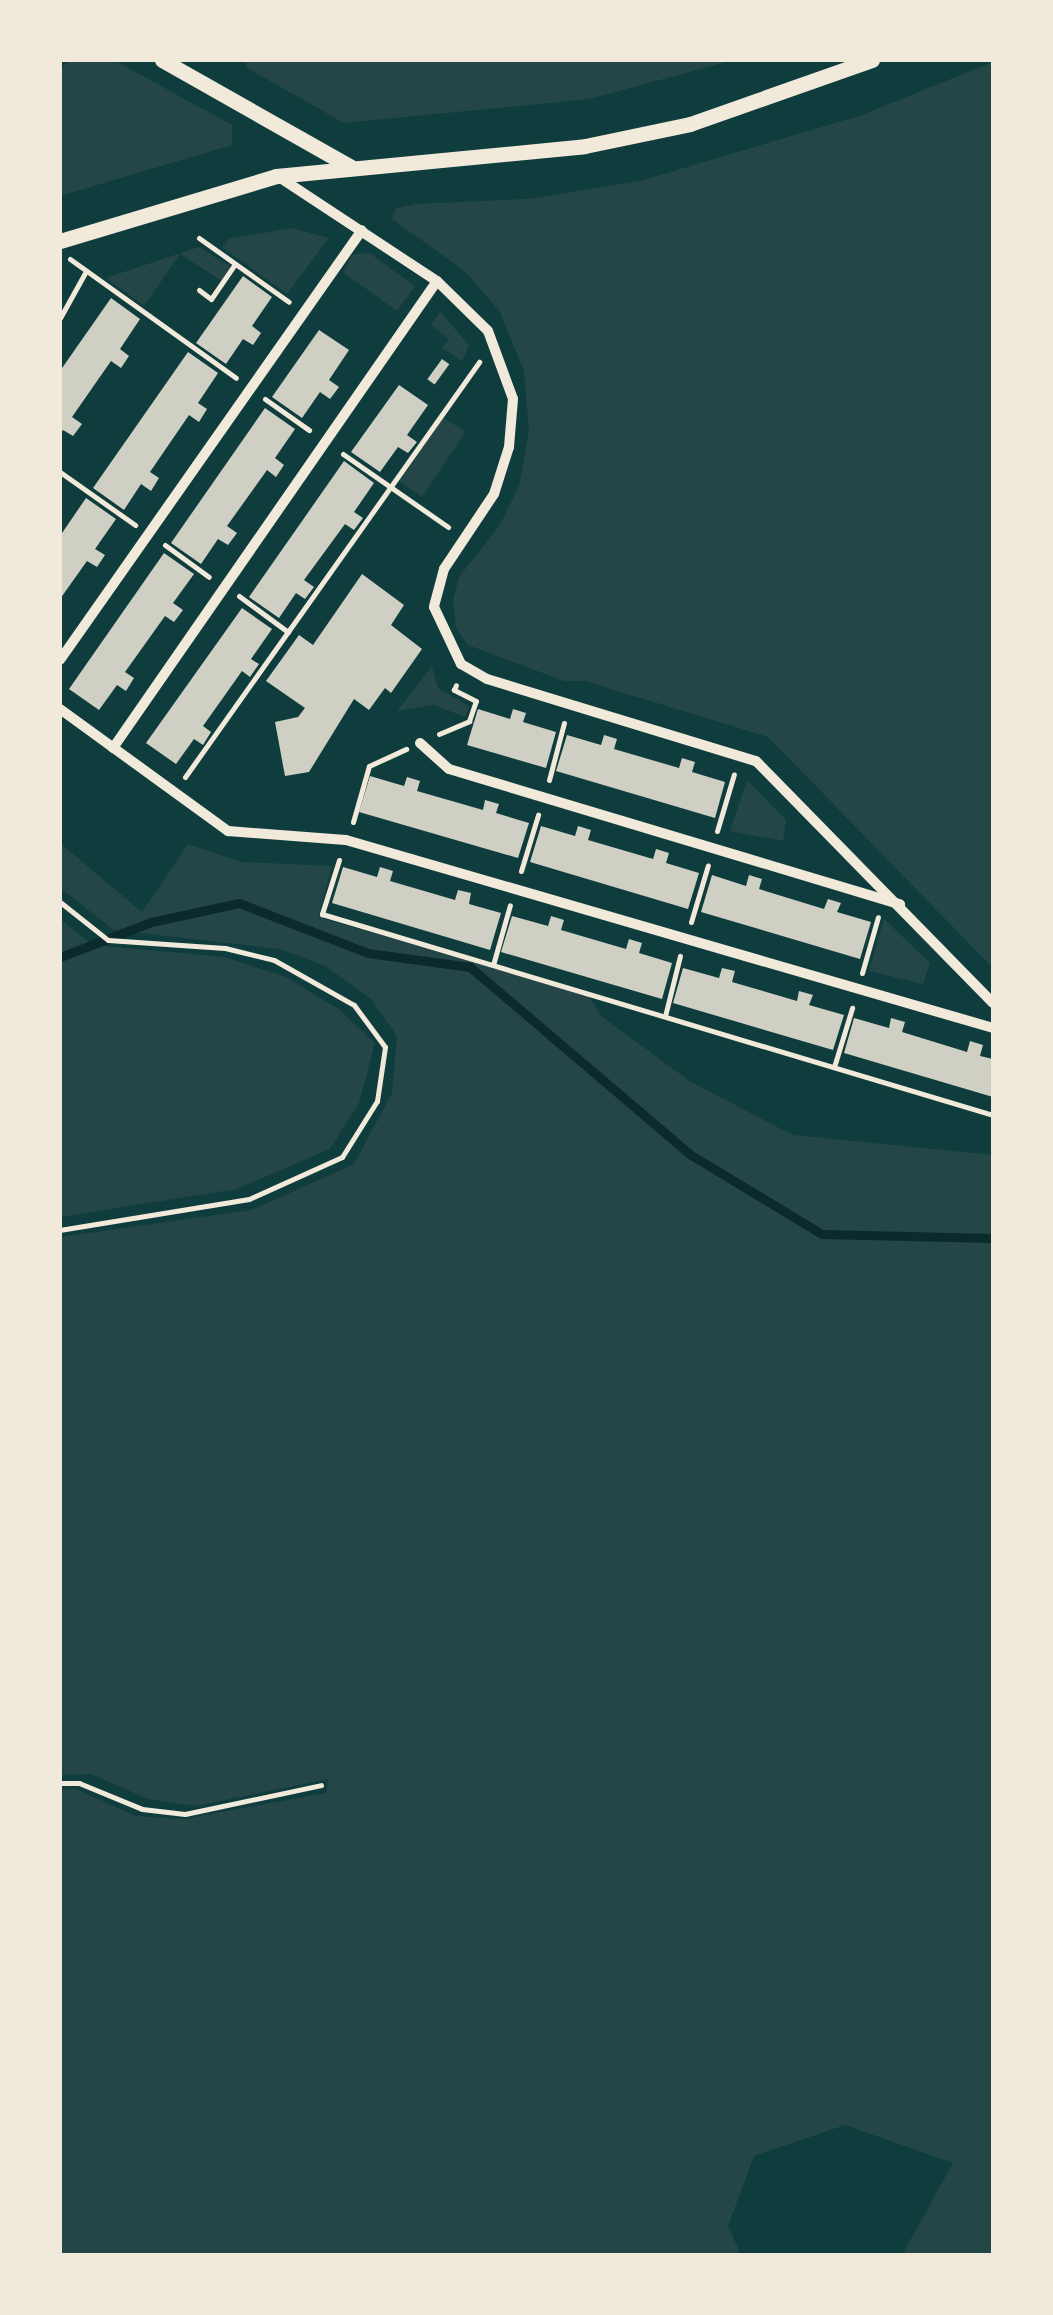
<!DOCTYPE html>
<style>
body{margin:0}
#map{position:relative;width:1053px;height:2315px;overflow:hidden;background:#0f3d3e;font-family:Lato,sans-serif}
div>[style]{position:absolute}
.green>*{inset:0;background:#244646;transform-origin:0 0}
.stream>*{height:9px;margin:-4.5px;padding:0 4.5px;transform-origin:4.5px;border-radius:4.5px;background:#0a2a2b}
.building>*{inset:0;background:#cfcfc3;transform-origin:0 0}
.path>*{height:5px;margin:-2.5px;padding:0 2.5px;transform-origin:2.5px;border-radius:2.5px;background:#f1e9da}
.minor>*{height:10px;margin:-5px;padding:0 5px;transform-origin:5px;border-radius:5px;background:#f1e9da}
.tertiary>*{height:15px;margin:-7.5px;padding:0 7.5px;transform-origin:7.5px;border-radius:7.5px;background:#f1e9da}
span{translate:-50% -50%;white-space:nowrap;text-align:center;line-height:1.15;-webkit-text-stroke:8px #f1e9da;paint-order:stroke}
.frame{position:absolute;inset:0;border:62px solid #f1e9da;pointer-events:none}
</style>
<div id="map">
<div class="green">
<div style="clip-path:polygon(72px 60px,114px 60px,232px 125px,232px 145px,60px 196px,60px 68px)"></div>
<div style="clip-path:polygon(246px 60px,734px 60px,589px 99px,344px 123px,247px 68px)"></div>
<div style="clip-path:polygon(993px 62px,993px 968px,768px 737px,585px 681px,564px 681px,468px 645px,456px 628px,453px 600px,459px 577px,500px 525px,519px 486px,529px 431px,524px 371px,500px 312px,466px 272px,392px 219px,395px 209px,415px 204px,527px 199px,640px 181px,859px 116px)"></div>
<div style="clip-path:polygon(292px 228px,329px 238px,287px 294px,222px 247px,229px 239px)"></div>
<div style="clip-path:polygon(199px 247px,231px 267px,222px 281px,180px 254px,144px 306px,106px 278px)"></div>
<div style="clip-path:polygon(368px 252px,415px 286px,397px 311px,343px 272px,352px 255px)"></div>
<div style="clip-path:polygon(440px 312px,469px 345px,462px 361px,442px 348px,449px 339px,431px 325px)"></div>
<div style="left:443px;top:417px;width:27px;height:78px;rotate:34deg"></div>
<div style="clip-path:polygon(432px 666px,438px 688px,469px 706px,465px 717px,434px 705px,397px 711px)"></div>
<div style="clip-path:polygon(747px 780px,786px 820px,783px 841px,730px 831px)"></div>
<div style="clip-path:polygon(60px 843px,142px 912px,188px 844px,241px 862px,332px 866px,318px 917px,589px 996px,601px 1016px,691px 1082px,793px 1135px,993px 1155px,993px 2255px,902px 2255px,953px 2163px,845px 2125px,754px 2156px,728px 2226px,741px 2255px,60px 2255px,60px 1790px,76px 1789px,136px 1816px,183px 1819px,326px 1793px,328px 1779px,196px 1806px,148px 1799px,91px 1774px,60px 1775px,60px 1237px,252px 1210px,354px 1164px,392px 1093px,397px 1036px,371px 999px,325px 966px,280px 949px,114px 930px,60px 888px)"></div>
<div style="clip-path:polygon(60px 919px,93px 945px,224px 957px,286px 977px,340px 1010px,375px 1043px,359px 1103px,330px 1149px,237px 1189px,60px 1217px)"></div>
<div style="clip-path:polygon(884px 919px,930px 963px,923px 984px,869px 971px)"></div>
</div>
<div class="stream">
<div style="left:60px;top:957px;width:97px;rotate:-21deg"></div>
<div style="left:151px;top:922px;width:90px;rotate:-12.2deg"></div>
<div style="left:239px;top:903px;width:138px;rotate:21.2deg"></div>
<div style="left:368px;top:953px;width:103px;rotate:7.8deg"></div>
<div style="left:470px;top:967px;width:290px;rotate:40.4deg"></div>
<div style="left:691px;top:1155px;width:153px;rotate:31.1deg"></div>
<div style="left:822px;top:1234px;width:171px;rotate:1.3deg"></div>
</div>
<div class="building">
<div style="clip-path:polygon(243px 276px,272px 297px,252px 326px,261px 333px,253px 345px,243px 339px,226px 364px,196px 343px)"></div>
<div style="clip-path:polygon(111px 298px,140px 319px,120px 349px,129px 356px,121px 368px,111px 361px,72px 417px,82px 424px,73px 436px,63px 430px,60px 435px,60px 371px)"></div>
<div style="clip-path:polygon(319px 330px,349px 350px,329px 380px,339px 387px,330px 399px,320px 392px,302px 418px,272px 397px)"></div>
<div style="clip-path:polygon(188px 352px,218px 373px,198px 403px,207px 409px,199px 422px,189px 415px,150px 472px,159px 478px,151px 491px,141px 484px,124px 510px,93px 488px)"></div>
<div style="left:442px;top:359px;width:9px;height:25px;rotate:36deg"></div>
<div style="clip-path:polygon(399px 385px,428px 405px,407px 435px,417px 442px,408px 453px,398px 447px,380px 472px,351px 452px)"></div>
<div style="clip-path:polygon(265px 408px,295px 429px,275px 458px,284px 465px,276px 477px,267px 470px,227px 526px,237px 533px,228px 545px,218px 539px,201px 564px,171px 543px)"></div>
<div style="clip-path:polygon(344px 461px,374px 483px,354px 512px,363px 518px,354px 530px,345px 524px,304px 580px,314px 587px,305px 599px,296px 593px,279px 618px,249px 597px)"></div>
<div style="clip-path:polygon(86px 498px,116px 519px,95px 549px,105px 555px,97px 567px,87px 561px,60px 599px,60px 536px)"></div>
<div style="clip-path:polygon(164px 553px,194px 574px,173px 603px,183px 610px,174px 622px,165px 616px,125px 672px,134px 678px,126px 691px,117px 685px,99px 710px,69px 689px)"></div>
<div style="clip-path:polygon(362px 574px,404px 605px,391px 625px,422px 649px,391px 693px,385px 688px,369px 710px,354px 699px,309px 772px,285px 776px,275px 722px,298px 717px,305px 708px,266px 681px,299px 635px,313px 645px)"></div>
<div style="clip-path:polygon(242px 608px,272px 629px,251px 659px,259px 664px,250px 677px,242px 671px,203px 726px,211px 732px,203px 745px,194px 739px,176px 764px,146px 743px)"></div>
<div style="clip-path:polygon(478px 709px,510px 719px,513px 709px,526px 713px,523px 722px,556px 732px,546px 768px,467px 745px)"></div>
<div style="clip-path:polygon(567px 735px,601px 745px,604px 735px,617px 739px,614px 749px,679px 768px,682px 758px,695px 762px,692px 772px,725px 782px,715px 818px,556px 771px)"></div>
<div style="clip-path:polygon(370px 776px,404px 786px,407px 777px,420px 781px,417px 791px,483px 810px,485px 800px,499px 804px,496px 813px,529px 823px,518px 858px,359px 812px)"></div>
<div style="clip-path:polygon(541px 826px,575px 836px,578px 826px,591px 830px,588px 840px,653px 859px,656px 849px,669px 853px,666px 863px,699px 873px,688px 909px,530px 862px)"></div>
<div style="clip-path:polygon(343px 867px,377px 877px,380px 867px,393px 871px,390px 881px,455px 900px,458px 890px,471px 893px,469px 904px,501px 913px,490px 950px,332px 903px)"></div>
<div style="clip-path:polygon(712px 875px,746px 886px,749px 875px,762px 879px,759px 889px,824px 909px,828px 899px,841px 903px,837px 912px,871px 922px,860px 959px,701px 912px)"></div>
<div style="clip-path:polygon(512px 916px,548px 926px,551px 916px,564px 920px,561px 930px,626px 949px,629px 939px,642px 943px,639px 953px,672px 963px,662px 999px,501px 952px)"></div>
<div style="clip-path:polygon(683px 968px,719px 978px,722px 968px,735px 971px,732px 982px,797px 1001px,799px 991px,813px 995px,809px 1005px,844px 1015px,833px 1050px,673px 1003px)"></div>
<div style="clip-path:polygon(854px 1018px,889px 1028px,891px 1018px,905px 1022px,902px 1032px,967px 1052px,970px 1041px,983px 1045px,980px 1056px,993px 1059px,993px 1097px,844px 1053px)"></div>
</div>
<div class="path">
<div style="left:199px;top:238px;width:110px;rotate:35.4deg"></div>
<div style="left:70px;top:259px;width:204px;rotate:35.6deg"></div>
<div style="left:199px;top:290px;width:15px;rotate:37deg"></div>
<div style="left:211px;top:299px;width:42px;rotate:-55.6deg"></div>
<div style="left:60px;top:318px;width:54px;rotate:-61deg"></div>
<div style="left:265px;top:399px;width:54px;rotate:35.2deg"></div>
<div style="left:343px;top:454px;width:128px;rotate:34.8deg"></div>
<div style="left:60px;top:472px;width:92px;rotate:35.2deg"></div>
<div style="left:165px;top:545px;width:54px;rotate:36deg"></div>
<div style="left:239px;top:596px;width:61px;rotate:36.3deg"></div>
<div style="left:439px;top:734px;width:33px;rotate:-23deg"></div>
<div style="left:469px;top:721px;width:21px;rotate:-71deg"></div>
<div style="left:476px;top:701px;width:25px;rotate:-153deg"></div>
<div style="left:454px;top:690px;width:5px;rotate:-68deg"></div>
<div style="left:185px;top:777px;width:509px;rotate:-54.68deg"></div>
<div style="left:549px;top:780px;width:59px;rotate:-75.3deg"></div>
<div style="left:353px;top:822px;width:58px;rotate:-74.1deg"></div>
<div style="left:369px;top:766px;width:41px;rotate:-24.7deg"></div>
<div style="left:717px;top:831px;width:59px;rotate:-73.4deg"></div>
<div style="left:339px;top:860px;width:57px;rotate:107.5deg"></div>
<div style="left:322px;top:914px;width:700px;rotate:16.68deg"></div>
<div style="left:521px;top:871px;width:59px;rotate:-73.1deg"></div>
<div style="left:60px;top:902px;width:61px;rotate:38.4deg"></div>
<div style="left:108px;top:940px;width:117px;rotate:3.9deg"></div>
<div style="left:225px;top:948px;width:50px;rotate:13.8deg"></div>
<div style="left:274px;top:960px;width:92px;rotate:29.4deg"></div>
<div style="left:354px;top:1005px;width:52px;rotate:53.6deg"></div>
<div style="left:385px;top:1047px;width:55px;rotate:98.4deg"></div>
<div style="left:377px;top:1101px;width:66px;rotate:122deg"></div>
<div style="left:342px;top:1157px;width:102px;rotate:155.7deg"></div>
<div style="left:249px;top:1199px;width:192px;rotate:170.7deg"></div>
<div style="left:691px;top:922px;width:59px;rotate:-73.4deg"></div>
<div style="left:493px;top:965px;width:62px;rotate:-74.2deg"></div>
<div style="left:862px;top:973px;width:58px;rotate:-74.1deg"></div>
<div style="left:665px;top:1016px;width:62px;rotate:-76deg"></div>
<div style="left:834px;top:1067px;width:62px;rotate:-73deg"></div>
<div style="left:60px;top:1783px;width:19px"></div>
<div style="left:79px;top:1783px;width:68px;rotate:22.4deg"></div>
<div style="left:142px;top:1809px;width:43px;rotate:6.6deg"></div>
<div style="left:185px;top:1814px;width:139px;rotate:-12deg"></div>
</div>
<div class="minor">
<div style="left:279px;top:177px;width:189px;rotate:33.4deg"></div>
<div style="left:437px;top:281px;width:71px;rotate:44.4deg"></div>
<div style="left:488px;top:331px;width:72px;rotate:69.8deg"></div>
<div style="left:513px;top:399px;width:48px;rotate:94.8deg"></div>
<div style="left:509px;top:447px;width:49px;rotate:107.7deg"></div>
<div style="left:494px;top:494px;width:90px;rotate:123.7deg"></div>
<div style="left:444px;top:569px;width:39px;rotate:105deg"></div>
<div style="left:434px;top:607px;width:63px;rotate:64.7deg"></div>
<div style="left:461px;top:664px;width:30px;rotate:30deg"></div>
<div style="left:487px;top:679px;width:281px;rotate:17deg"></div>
<div style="left:756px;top:761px;width:339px;rotate:45.6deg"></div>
<div style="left:60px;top:660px;width:525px;rotate:-54.92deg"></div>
<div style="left:60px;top:709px;width:208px;rotate:36deg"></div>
<div style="left:228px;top:831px;width:118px;rotate:4.4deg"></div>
<div style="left:346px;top:840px;width:674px;rotate:16.2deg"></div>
<div style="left:420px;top:743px;width:39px;rotate:42deg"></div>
<div style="left:449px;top:769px;width:471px;rotate:16.7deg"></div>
<div style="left:113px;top:748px;width:568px;rotate:-55.25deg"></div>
</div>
<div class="tertiary">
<div style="left:162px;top:60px;width:217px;rotate:29.5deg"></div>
<div style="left:60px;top:241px;width:226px;rotate:-16.7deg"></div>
<div style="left:276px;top:176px;width:310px;rotate:-5.5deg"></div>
<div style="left:585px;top:146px;width:107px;rotate:-11.8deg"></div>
<div style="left:690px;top:124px;width:193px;rotate:-19.4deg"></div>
</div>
<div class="frame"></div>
</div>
